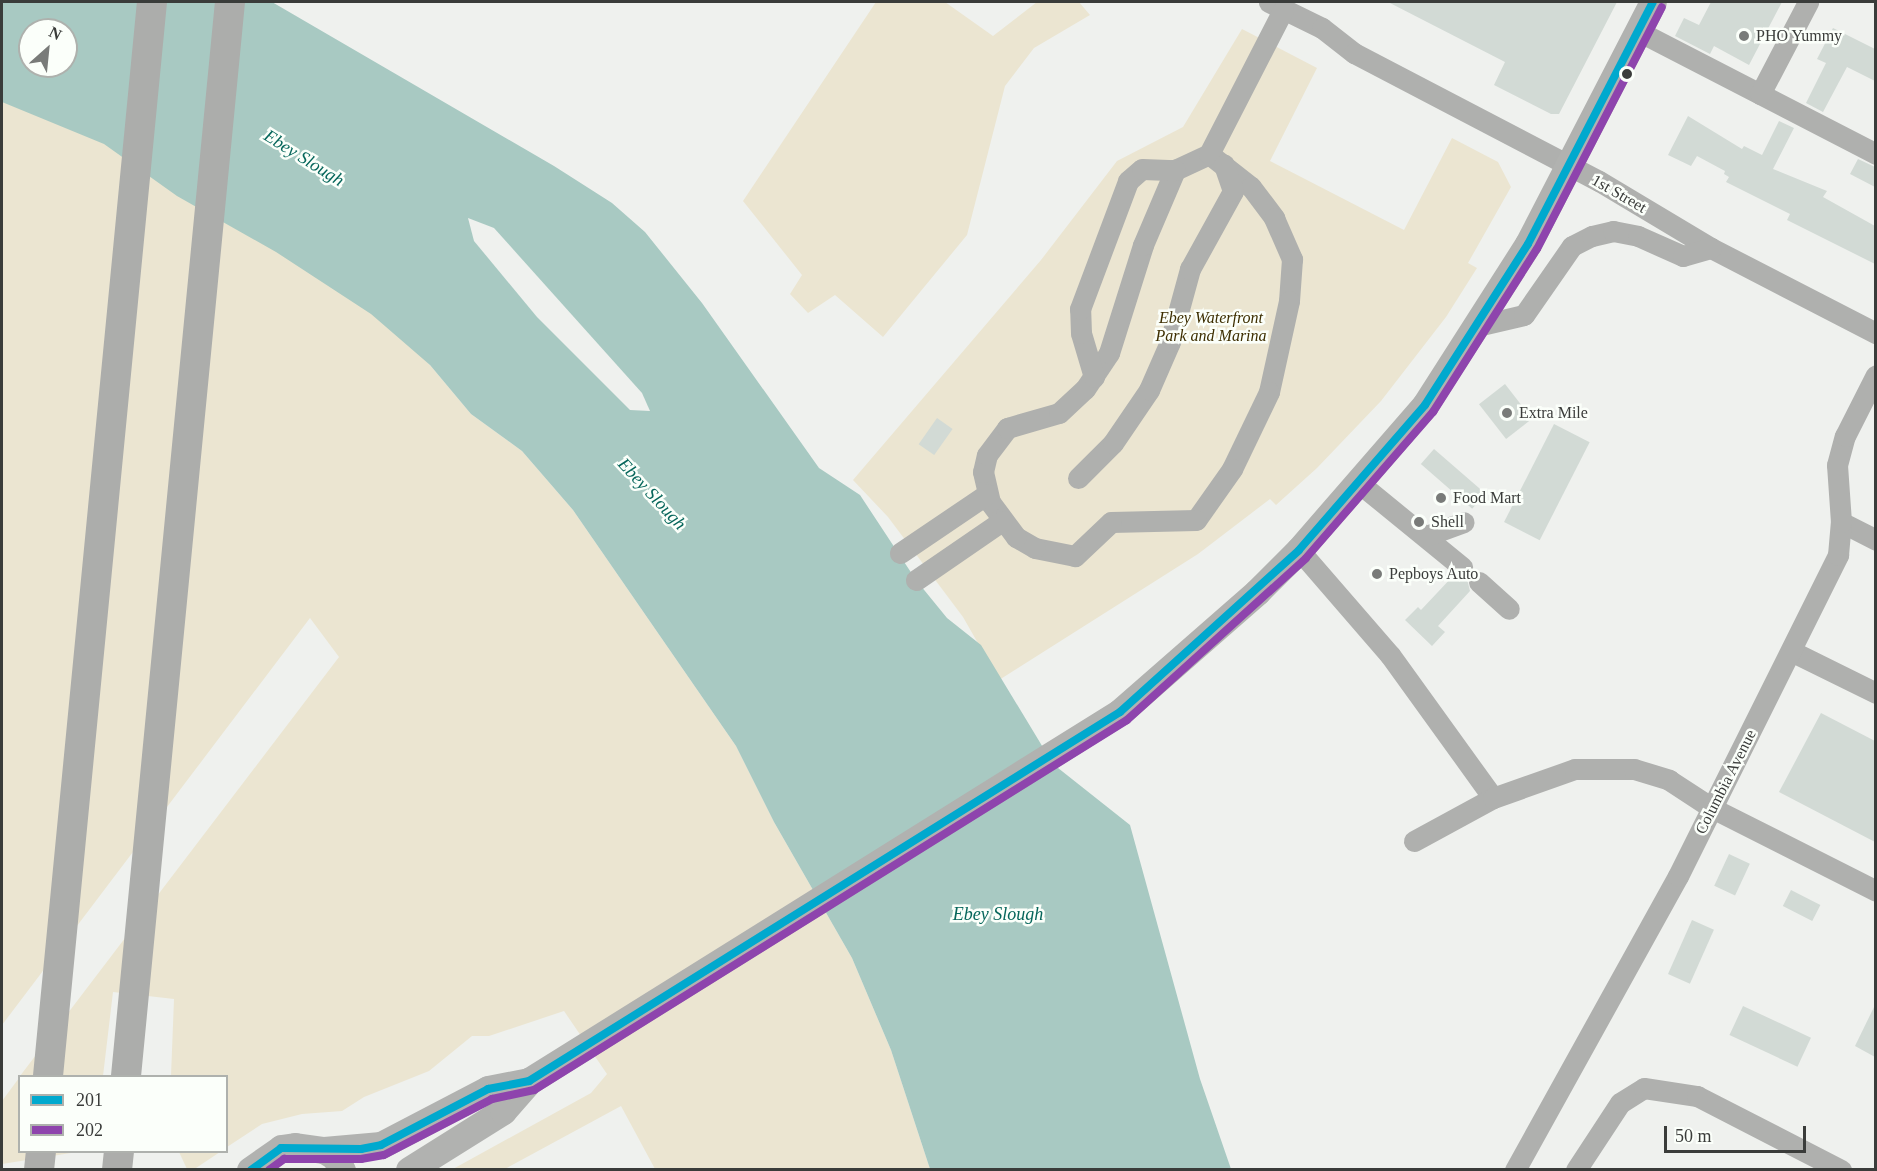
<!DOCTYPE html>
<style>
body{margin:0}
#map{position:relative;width:1877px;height:1171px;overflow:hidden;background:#eff1ee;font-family:"Times New Roman",serif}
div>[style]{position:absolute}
.green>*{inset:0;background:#ebe5d1}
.water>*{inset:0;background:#a8c9c2}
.pier>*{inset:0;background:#eff1ee}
.building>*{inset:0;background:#d2dad5;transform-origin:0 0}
.minor>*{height:21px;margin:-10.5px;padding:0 10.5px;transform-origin:10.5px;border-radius:10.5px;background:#afb0ae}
.major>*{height:27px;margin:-13.5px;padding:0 13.5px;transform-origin:13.5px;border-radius:13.5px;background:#b1b2b0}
.highway>*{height:30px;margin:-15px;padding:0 15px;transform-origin:15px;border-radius:15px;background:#acadab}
.bus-1>*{height:8px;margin:-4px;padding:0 4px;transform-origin:4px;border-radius:4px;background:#00a9ce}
.bus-2>*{height:8px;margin:-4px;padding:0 4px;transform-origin:4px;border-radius:4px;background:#8e44ad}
.dots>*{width:16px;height:16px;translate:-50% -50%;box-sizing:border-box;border:3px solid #fbfffa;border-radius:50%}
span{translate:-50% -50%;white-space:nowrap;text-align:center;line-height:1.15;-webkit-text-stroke:5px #fbfffa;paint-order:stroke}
.poi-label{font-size:16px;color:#3a3c3a}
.left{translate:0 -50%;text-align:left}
.street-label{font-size:16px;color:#3a3c3a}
.park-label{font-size:16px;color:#3d2e00;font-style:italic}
.water-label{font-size:18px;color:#06665b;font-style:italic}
.frame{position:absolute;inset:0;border:3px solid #3a3c3a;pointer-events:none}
.legend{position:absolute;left:18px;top:1075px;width:210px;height:78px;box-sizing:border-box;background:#fbfffa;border:2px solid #aeb1ad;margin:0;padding:8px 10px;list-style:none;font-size:18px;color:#3a3c3a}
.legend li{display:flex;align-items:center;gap:12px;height:30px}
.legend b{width:30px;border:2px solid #aeb1ad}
.north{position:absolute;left:18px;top:18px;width:60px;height:60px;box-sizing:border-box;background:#fbfffa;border:2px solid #aeb1ad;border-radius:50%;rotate:27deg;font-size:16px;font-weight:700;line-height:24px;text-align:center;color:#3a3c3a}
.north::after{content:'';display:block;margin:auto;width:21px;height:27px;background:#797b79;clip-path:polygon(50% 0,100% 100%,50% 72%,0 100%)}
.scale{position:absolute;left:1664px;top:1126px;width:142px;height:27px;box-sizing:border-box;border:3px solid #3a3c3a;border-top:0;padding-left:8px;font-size:18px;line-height:21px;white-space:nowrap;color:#3a3c3a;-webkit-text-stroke:4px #fbfffa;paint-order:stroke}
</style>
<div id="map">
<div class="green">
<div style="clip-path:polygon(876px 2px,945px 2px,993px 36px,1037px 2px,1079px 2px,1090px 15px,1034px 48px,1005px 86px,967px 235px,883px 337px,835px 295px,808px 313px,790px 294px,802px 275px,743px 201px)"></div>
<div style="clip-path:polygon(1242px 29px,1317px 68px,1270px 161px,1404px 230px,1452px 138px,1498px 162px,1511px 187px,1468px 263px,1477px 268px,1446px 317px,1381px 401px,1317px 468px,1276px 505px,1270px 499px,1198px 554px,999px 680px,963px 617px,888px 517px,853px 480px,1041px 260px,1117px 161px,1183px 127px)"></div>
<div style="clip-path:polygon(2px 76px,345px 279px,430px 365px,471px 414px,522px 451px,573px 510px,736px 746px,774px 822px,852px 958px,891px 1050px,930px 1169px,655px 1169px,621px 1106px,505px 1169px,453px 1169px,591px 1093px,607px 1074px,564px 1011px,489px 1036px,472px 1036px,429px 1071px,364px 1097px,342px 1111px,302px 1114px,262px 1124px,227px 1147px,226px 1076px,171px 1076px,174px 999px,113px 992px,103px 1076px,20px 1076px,339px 657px,310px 618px,2px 1025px)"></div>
<div style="clip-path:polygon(19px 1078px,20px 1152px,77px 1152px,2px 1164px,2px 1101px)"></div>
<div style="clip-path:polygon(179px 1152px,220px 1152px,193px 1170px,187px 1169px)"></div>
</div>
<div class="water">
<div style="clip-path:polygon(evenodd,2px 2px,272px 2px,554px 166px,612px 203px,645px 232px,702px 303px,819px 468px,860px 495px,916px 580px,947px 618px,981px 645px,1053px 764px,1130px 825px,1200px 1079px,1231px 1169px,930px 1169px,891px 1050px,852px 958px,774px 822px,736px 746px,573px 510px,522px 451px,471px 414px,430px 365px,371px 314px,276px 252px,177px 196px,104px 144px,2px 102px,2px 2px,30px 30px,66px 30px,66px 66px,30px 66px,30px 30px)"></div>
</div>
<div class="pier">
<div style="clip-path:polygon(468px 218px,494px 228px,642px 393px,650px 411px,630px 410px,537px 317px,474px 241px)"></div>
</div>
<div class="building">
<div style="clip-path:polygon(1388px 2px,1617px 2px,1559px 114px,1551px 114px,1494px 85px,1505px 62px)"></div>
<div style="clip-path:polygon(1711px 2px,1782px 2px,1749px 65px,1714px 46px,1710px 54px,1675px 36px,1684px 18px,1699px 25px)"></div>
<div style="clip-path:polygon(1833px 28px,1875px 49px,1875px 81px,1847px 67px,1823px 112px,1806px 103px,1826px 63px,1817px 59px)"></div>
<div style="clip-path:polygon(1688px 116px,1742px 149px,1744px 146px,1762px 155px,1779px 121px,1794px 128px,1773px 169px,1827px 191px,1823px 197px,1875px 226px,1875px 264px,1787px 220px,1790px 214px,1726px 182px,1729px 177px,1724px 174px,1725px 171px,1697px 156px,1691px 166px,1668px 155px)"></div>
<div style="clip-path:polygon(1858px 159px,1875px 167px,1875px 187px,1850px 174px)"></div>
<div style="left:1505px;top:384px;width:44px;height:33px;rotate:52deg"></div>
<div style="left:937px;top:418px;width:19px;height:32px;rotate:35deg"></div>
<div style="left:1554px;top:424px;width:40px;height:110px;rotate:27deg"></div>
<div style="left:1434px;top:449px;width:68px;height:20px;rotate:41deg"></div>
<div style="clip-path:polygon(1453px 576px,1467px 579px,1470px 591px,1438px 626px,1445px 632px,1432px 646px,1405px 620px,1418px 607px,1421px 610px)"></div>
<div style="clip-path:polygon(1821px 713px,1875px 741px,1875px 842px,1779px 792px)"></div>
<div style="left:1729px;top:854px;width:23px;height:35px;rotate:25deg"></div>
<div style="left:1791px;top:890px;width:33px;height:18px;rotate:27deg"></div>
<div style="left:1692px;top:920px;width:24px;height:59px;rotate:24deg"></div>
<div style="clip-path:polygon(1875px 1005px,1875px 1057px,1855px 1046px)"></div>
<div style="left:1743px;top:1006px;width:75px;height:32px;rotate:25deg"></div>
</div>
<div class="minor">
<div style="left:1269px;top:2px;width:59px;rotate:26.1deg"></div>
<div style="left:1322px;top:28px;width:41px;rotate:38deg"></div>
<div style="left:1354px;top:53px;width:276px;rotate:27.6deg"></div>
<div style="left:1599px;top:181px;width:131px;rotate:30.9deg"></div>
<div style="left:1711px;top:248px;width:186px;rotate:27.3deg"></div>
<div style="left:1638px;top:31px;width:268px;rotate:27.3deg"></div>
<div style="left:1760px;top:94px;width:104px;rotate:-62.4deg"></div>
<div style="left:1209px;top:154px;width:53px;rotate:38.2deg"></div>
<div style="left:1251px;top:187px;width:39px;rotate:53deg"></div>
<div style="left:1274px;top:218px;width:45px;rotate:66.3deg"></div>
<div style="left:1292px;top:259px;width:42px;rotate:94.1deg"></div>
<div style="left:1289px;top:301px;width:93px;rotate:102.4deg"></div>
<div style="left:1269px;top:392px;width:85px;rotate:115.7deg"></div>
<div style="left:1232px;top:469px;width:62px;rotate:125.2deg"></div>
<div style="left:1196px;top:520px;width:85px;rotate:178.7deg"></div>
<div style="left:1111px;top:522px;width:50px;rotate:136.6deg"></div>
<div style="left:1075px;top:556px;width:41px;rotate:-168.7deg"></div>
<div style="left:1035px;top:548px;width:22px;rotate:-150deg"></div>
<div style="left:1016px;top:537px;width:44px;rotate:-126.6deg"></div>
<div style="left:990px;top:502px;width:31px;rotate:-103deg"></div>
<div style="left:983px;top:472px;width:17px;rotate:-77deg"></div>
<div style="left:987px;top:455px;width:34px;rotate:-53deg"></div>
<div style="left:1007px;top:428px;width:54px;rotate:-16.1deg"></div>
<div style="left:1059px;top:413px;width:35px;rotate:-43deg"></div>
<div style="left:1085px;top:389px;width:43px;rotate:-56.3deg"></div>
<div style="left:1109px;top:353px;width:113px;rotate:-72.5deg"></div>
<div style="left:1143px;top:245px;width:82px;rotate:-66.9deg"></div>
<div style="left:1175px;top:170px;width:38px;rotate:-25deg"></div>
<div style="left:1209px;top:154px;width:162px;rotate:-62.8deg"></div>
<div style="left:1477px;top:326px;width:48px;rotate:-13.2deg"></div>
<div style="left:1524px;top:315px;width:84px;rotate:-55.2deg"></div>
<div style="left:1572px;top:246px;width:22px;rotate:-27deg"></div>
<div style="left:1592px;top:236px;width:22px;rotate:-13deg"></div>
<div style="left:1613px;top:231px;width:25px;rotate:11deg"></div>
<div style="left:1638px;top:236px;width:49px;rotate:24deg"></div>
<div style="left:1683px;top:256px;width:29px;rotate:-16deg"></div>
<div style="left:1094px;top:377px;width:46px;rotate:-106.5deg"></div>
<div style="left:1081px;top:333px;width:24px;rotate:-92deg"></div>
<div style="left:1080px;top:309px;width:137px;rotate:-69.4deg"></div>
<div style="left:1128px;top:181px;width:18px;rotate:-41deg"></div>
<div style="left:1142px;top:169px;width:33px;rotate:2deg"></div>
<div style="left:1078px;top:478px;width:49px;rotate:-45deg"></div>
<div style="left:1113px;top:443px;width:64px;rotate:-55.8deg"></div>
<div style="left:1149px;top:390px;width:52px;rotate:-66.4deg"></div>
<div style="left:1170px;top:342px;width:76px;rotate:-74.7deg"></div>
<div style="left:1190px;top:269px;width:89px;rotate:-61.1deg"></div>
<div style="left:1233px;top:191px;width:28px;rotate:-109deg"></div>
<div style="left:1359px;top:483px;width:133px;rotate:39.2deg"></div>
<div style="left:1841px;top:522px;width:39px;rotate:27deg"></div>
<div style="left:1426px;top:536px;width:40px;rotate:-20.2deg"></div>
<div style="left:1299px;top:550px;width:139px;rotate:49.1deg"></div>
<div style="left:1390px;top:655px;width:176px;rotate:54.2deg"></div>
<div style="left:900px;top:553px;width:105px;rotate:-34.1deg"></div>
<div style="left:916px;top:580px;width:104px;rotate:-34.5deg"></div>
<div style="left:1479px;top:582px;width:40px;rotate:42deg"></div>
<div style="left:1793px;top:652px;width:93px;rotate:26.3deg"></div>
<div style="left:1414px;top:841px;width:90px;rotate:-28.6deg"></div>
<div style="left:1493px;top:798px;width:87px;rotate:-19.5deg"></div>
<div style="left:1575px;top:769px;width:59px"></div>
<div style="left:1634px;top:769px;width:37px;rotate:17deg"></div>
<div style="left:1669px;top:780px;width:51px;rotate:33.1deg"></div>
<div style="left:1712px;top:808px;width:184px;rotate:26.8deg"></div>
<div style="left:1515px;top:1170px;width:336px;rotate:-61deg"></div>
<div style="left:1678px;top:876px;width:359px;rotate:-63.5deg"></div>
<div style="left:1838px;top:555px;width:33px;rotate:-85deg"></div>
<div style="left:1841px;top:522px;width:57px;rotate:-94deg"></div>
<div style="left:1837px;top:465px;width:30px;rotate:-75deg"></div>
<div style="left:1845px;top:436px;width:68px;rotate:-63.1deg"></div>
<div style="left:1576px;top:1170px;width:80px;rotate:-56.7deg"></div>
<div style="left:1620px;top:1103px;width:28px;rotate:-32deg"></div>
<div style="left:1644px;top:1088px;width:54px;rotate:8.6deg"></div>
<div style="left:1697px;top:1096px;width:162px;rotate:27.2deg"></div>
</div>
<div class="major">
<div style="left:324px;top:1150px;width:57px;rotate:-5deg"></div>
<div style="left:381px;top:1145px;width:121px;rotate:-27.6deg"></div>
<div style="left:488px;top:1089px;width:42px;rotate:-11deg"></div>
<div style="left:250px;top:1170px;width:38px;rotate:-35deg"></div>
<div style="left:281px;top:1148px;width:14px;rotate:-8deg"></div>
<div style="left:295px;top:1146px;width:29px;rotate:8deg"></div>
<div style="left:324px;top:1150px;width:13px;rotate:32deg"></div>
<div style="left:335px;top:1157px;width:15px;rotate:62deg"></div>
<div style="left:409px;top:1170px;width:111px;rotate:-32.1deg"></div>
<div style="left:503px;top:1111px;width:40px;rotate:-49deg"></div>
<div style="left:529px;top:1081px;width:697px;rotate:-31.98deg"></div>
<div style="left:1120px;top:712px;width:182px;rotate:-41.2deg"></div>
<div style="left:1257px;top:592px;width:59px;rotate:-45deg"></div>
<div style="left:1299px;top:550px;width:192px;rotate:-49deg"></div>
<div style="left:1425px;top:405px;width:191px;rotate:-57.4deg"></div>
<div style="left:1528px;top:244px;width:272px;rotate:-62.7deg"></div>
</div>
<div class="highway">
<div style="left:48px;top:1076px;width:1079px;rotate:-84.47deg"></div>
<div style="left:126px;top:1076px;width:1079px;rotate:-84.47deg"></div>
<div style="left:39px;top:1170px;width:18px;rotate:-84deg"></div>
<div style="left:117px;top:1170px;width:18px;rotate:-84deg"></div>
</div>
<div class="bus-1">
<div style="left:251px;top:1170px;width:37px;rotate:-36deg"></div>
<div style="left:281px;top:1148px;width:80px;rotate:0.7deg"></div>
<div style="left:361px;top:1149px;width:20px;rotate:-11deg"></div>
<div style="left:381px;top:1145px;width:121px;rotate:-27.6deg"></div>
<div style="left:488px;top:1089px;width:42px;rotate:-11deg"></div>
<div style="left:529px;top:1081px;width:697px;rotate:-31.98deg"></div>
<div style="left:1120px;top:712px;width:241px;rotate:-42.1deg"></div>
<div style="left:1299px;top:550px;width:192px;rotate:-49deg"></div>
<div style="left:1425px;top:405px;width:191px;rotate:-57.4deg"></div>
<div style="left:1528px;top:244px;width:272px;rotate:-62.7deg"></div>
</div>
<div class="bus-2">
<div style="left:269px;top:1170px;width:19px;rotate:-36deg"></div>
<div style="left:284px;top:1159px;width:77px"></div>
<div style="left:361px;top:1159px;width:23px;rotate:-10deg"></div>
<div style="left:384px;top:1155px;width:122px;rotate:-27.4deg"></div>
<div style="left:492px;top:1099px;width:43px;rotate:-12.1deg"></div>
<div style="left:534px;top:1090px;width:699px;rotate:-31.96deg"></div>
<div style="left:1127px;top:720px;width:241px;rotate:-42.1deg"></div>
<div style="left:1306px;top:558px;width:194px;rotate:-49deg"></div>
<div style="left:1433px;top:412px;width:193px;rotate:-57.5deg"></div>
<div style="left:1537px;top:249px;width:272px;rotate:-62.7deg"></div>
</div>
<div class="dots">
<div style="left:1744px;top:36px;background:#797b79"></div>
<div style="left:1627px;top:74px;background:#3a3c3a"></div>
<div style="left:1507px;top:413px;background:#797b79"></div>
<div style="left:1441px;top:498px;background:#797b79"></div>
<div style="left:1419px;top:522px;background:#797b79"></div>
<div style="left:1377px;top:574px;background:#797b79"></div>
</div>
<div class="poi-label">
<span class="left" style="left:1756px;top:36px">PHO Yummy</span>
<span class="left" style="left:1519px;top:413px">Extra Mile</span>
<span class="left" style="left:1453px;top:498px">Food Mart</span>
<span class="left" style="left:1431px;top:522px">Shell</span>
<span class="left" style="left:1389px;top:574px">Pepboys Auto</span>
</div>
<div class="street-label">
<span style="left:1619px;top:194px;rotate:30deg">1st Street</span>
<span style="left:1726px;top:782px;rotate:-63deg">Columbia Avenue</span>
</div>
<div class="park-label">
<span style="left:1211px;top:327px">Ebey Waterfront<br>Park and Marina</span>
</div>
<div class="water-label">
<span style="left:304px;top:158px;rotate:32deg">Ebey Slough</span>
<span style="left:652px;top:494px;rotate:47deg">Ebey Slough</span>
<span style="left:998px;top:914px">Ebey Slough</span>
</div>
<div class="frame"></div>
<ul class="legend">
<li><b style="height:8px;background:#00a9ce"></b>201</li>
<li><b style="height:8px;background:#8e44ad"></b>202</li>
</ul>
<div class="north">N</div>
<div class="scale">50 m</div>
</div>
